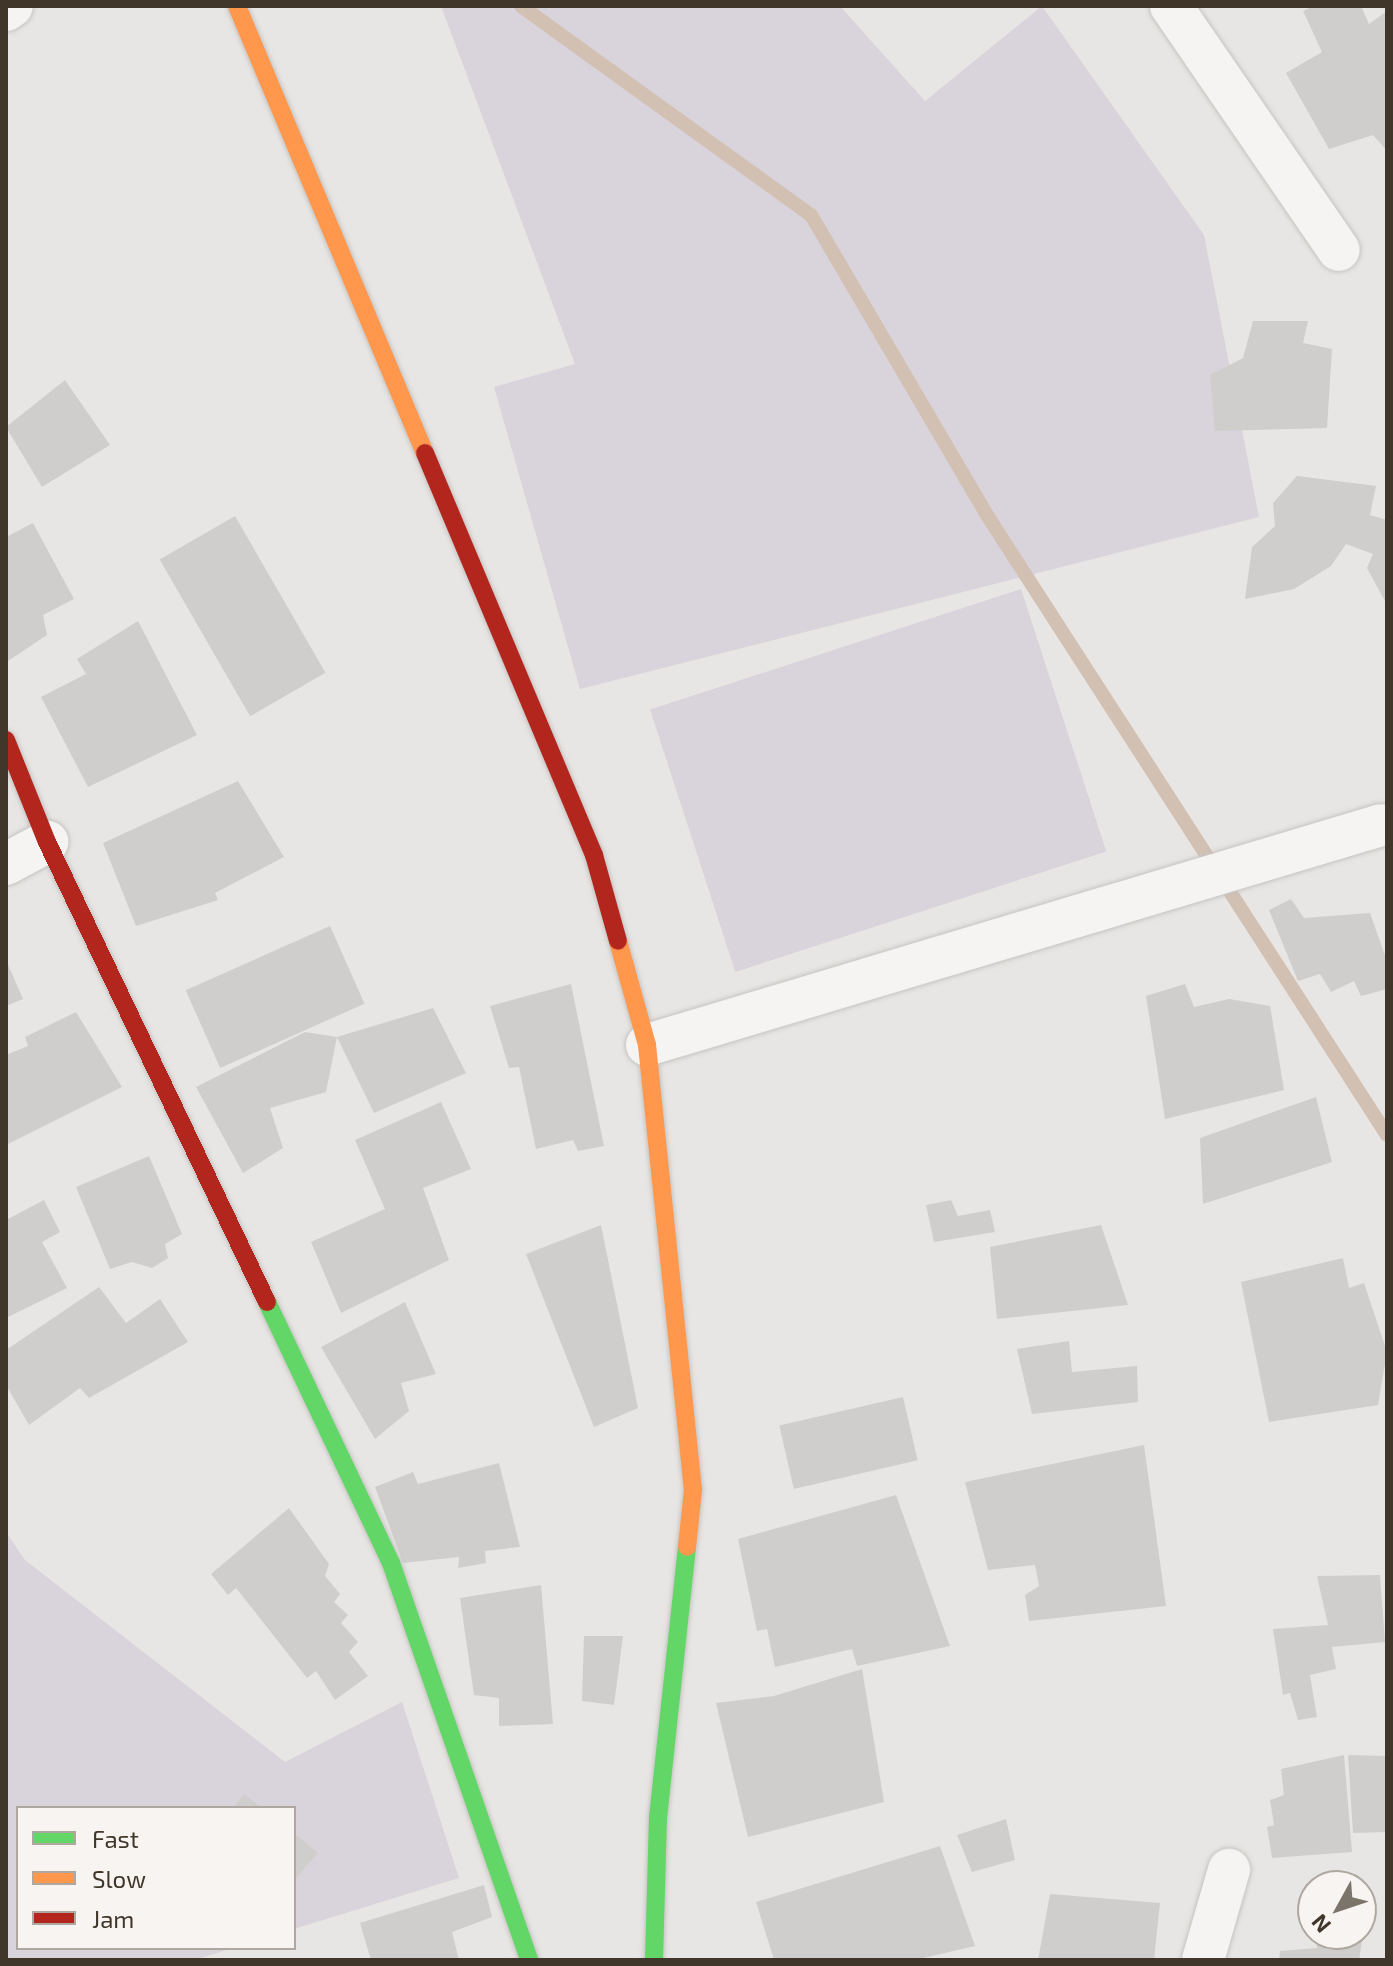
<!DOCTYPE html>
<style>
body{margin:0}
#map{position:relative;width:1393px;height:1966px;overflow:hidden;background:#e8e6e4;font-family:"Exo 2",sans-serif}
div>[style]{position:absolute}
.green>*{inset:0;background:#d9d3db;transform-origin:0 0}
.stream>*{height:14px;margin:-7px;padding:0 7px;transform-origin:7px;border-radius:7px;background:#d2c0b3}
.building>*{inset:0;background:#d0cecc;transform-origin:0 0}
.roads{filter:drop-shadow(0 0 2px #c6c4c2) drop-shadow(0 0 2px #c6c4c2)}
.street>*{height:42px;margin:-21px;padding:0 21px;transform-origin:21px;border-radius:21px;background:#f5f4f2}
.fast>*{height:18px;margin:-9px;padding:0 9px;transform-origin:9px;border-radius:9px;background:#63d668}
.slow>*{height:18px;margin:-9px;padding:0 9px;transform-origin:9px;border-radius:9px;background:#ff974d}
.jam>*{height:18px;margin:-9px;padding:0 9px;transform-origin:9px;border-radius:9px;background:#b3261e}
span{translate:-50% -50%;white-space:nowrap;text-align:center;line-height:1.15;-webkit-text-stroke:7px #f7f4f1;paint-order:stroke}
.frame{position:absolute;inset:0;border:8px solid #41362a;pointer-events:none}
.legend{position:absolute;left:16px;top:1806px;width:280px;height:144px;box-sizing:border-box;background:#f7f4f1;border:2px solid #aea8a1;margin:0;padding:10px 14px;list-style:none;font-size:24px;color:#41362a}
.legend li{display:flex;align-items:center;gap:16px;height:40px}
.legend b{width:40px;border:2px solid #aea8a1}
.north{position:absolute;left:1297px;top:1870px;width:80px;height:80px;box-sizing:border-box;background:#f7f4f1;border:2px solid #aea8a1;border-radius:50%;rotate:230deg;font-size:22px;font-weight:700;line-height:32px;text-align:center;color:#41362a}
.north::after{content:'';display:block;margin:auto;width:28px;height:36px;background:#7b746b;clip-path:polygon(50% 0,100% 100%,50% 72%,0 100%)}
</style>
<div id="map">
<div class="green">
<div style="clip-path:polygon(441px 6px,840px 6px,925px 101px,1042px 6px,1204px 235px,1259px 517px,580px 689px,494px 387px,575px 364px)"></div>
<div style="left:1021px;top:589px;width:276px;height:390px;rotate:72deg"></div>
<div style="clip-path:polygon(6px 1532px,25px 1560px,285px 1762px,402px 1702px,459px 1878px,294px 1929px,294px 1808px,18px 1808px,18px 1948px,233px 1948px,194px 1960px,6px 1960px)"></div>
</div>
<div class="stream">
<div style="left:521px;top:6px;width:357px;rotate:35.8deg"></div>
<div style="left:811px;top:215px;width:344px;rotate:59.6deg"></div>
<div style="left:985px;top:512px;width:741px;rotate:57.17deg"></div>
</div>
<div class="building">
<div style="clip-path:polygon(1314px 6px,1361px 6px,1369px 24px,1387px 11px,1387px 151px,1373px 135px,1329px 149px,1286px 73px,1322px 52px,1303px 11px)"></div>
<div style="clip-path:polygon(1253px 321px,1308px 321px,1303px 343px,1332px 349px,1327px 428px,1215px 431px,1210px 375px,1243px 358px)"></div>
<div style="clip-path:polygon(65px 380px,110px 445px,42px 487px,6px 427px)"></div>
<div style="clip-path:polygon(1297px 476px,1376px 486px,1370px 515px,1387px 520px,1387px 605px,1367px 568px,1373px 554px,1346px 544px,1331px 566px,1294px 589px,1245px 599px,1252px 547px,1275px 526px,1273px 503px)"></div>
<div style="left:235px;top:516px;width:181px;height:87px;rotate:60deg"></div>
<div style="clip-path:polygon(33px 523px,74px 599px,43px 615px,47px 635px,8px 661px,6px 537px)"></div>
<div style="clip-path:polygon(138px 621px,197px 735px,88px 787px,41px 697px,86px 674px,77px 659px)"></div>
<div style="clip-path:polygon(238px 781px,284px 857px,215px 893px,218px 900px,136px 926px,103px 843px)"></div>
<div style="clip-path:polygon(1291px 899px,1304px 918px,1370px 913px,1387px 961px,1387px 989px,1361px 996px,1354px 981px,1331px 992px,1320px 974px,1298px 981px,1269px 910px)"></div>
<div style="left:330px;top:926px;width:85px;height:158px;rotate:66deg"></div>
<div style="clip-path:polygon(6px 960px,23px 999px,6px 1006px)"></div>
<div style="clip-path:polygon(571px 984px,604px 1146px,578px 1151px,573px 1140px,536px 1149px,519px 1067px,509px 1068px,490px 1006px)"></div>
<div style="clip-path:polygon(1185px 984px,1194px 1007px,1229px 999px,1270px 1006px,1284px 1090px,1165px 1119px,1146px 996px)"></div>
<div style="clip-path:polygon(433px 1008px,466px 1073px,374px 1113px,337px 1037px)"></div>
<div style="clip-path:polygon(76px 1012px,122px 1087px,6px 1145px,6px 1055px,28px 1046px,25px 1037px)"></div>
<div style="clip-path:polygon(305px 1032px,337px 1037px,326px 1092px,270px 1108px,283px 1148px,243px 1173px,196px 1087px)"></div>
<div style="clip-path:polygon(1316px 1097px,1332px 1162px,1203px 1204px,1200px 1138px)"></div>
<div style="clip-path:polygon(441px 1102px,471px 1169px,423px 1188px,449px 1260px,341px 1313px,311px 1242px,385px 1209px,355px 1140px)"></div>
<div style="clip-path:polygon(149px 1156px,182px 1234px,165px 1244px,168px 1258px,152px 1268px,132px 1262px,110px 1269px,76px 1187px)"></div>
<div style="clip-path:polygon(44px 1200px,60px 1232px,42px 1242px,67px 1288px,6px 1318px,6px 1220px)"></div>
<div style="clip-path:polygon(951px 1200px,958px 1216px,990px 1210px,995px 1232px,934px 1242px,926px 1205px)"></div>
<div style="clip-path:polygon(601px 1225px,638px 1408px,594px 1427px,526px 1254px)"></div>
<div style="clip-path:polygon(1101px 1225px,1128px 1305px,997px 1319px,990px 1247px)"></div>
<div style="clip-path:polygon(1343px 1258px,1349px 1288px,1364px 1283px,1387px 1352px,1378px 1405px,1269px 1422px,1241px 1282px)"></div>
<div style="clip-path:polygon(99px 1287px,126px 1323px,160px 1299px,188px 1342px,89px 1398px,80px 1388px,29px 1425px,6px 1385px,6px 1350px)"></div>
<div style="clip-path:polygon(405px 1302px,436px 1374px,401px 1383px,409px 1411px,375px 1439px,321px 1347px)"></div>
<div style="clip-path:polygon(1069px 1341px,1072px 1372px,1137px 1366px,1138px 1402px,1032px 1414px,1017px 1349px)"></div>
<div style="left:903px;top:1397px;width:65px;height:127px;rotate:77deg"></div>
<div style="clip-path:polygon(1144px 1445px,1166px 1606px,1029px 1621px,1025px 1595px,1039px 1586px,1035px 1565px,988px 1570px,965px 1482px)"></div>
<div style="clip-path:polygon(499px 1463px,520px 1547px,485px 1551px,486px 1563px,458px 1568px,459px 1557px,403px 1563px,375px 1487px,413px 1472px,418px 1484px)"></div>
<div style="clip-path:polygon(896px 1495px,950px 1646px,857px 1666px,852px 1649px,775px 1667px,767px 1629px,757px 1631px,738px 1539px)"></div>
<div style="clip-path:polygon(289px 1508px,329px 1564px,325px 1576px,340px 1594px,334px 1602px,348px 1615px,341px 1623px,358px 1642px,349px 1652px,368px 1676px,335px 1700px,316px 1671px,307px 1678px,236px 1588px,228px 1595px,211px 1574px)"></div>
<div style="clip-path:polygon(1380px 1575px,1385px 1642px,1332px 1647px,1336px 1669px,1310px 1675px,1317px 1717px,1298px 1720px,1290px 1693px,1283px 1695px,1273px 1629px,1328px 1625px,1317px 1576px)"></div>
<div style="clip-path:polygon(541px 1585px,553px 1724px,499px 1726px,499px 1698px,474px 1695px,460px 1598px)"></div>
<div style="clip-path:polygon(584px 1636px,623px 1636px,614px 1705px,582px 1701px)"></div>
<div style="clip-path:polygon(862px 1669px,884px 1802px,748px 1837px,716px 1703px,774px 1696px)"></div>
<div style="clip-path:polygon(1344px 1755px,1352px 1852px,1272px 1858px,1267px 1827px,1274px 1825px,1270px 1800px,1284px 1795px,1281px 1769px)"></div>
<div style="clip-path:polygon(1348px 1755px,1387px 1756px,1387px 1832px,1353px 1833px)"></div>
<div style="clip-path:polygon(244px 1794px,262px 1808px,233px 1808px)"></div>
<div style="clip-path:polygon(1006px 1819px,1015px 1860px,972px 1872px,957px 1835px)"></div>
<div style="clip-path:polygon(294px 1833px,318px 1853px,294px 1880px)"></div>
<div style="clip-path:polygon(940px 1846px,975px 1946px,915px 1960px,774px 1960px,756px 1902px)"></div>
<div style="clip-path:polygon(484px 1885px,492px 1917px,452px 1932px,459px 1960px,371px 1960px,360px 1923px)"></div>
<div style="clip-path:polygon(1050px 1894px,1160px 1903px,1154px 1960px,1038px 1960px)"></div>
<div style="clip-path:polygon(1315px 1934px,1362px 1941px,1359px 1960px,1279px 1960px,1280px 1951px,1317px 1948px)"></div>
</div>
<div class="roads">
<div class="street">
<div style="left:1171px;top:6px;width:296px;rotate:55.5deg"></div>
<div style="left:6px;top:10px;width:7px;rotate:-34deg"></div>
<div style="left:6px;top:864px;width:47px;rotate:-28.2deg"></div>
<div style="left:647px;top:1045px;width:766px;rotate:-16.68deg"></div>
<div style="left:1203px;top:1960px;width:94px;rotate:-73.9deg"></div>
</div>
<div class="fast">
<div style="left:267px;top:1302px;width:289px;rotate:64.6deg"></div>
<div style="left:391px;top:1563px;width:420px;rotate:70.8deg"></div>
<div style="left:654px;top:1960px;width:142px;rotate:-88.4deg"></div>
<div style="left:658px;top:1818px;width:273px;rotate:-83.9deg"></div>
</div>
<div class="slow">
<div style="left:237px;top:6px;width:485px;rotate:67.2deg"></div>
<div style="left:618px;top:941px;width:108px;rotate:74.4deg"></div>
<div style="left:647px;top:1045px;width:447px;rotate:84.1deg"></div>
<div style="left:693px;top:1490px;width:57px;rotate:96deg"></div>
</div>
<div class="jam">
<div style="left:425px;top:453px;width:436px;rotate:67.2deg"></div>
<div style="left:594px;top:855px;width:89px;rotate:74.4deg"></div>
<div style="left:6px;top:740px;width:110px;rotate:68.1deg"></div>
<div style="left:47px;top:842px;width:510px;rotate:64.44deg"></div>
</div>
</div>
<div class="frame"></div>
<ul class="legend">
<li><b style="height:10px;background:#63d668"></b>Fast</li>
<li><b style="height:10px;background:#ff974d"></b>Slow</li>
<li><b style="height:10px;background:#b3261e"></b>Jam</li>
</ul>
<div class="north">N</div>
</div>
